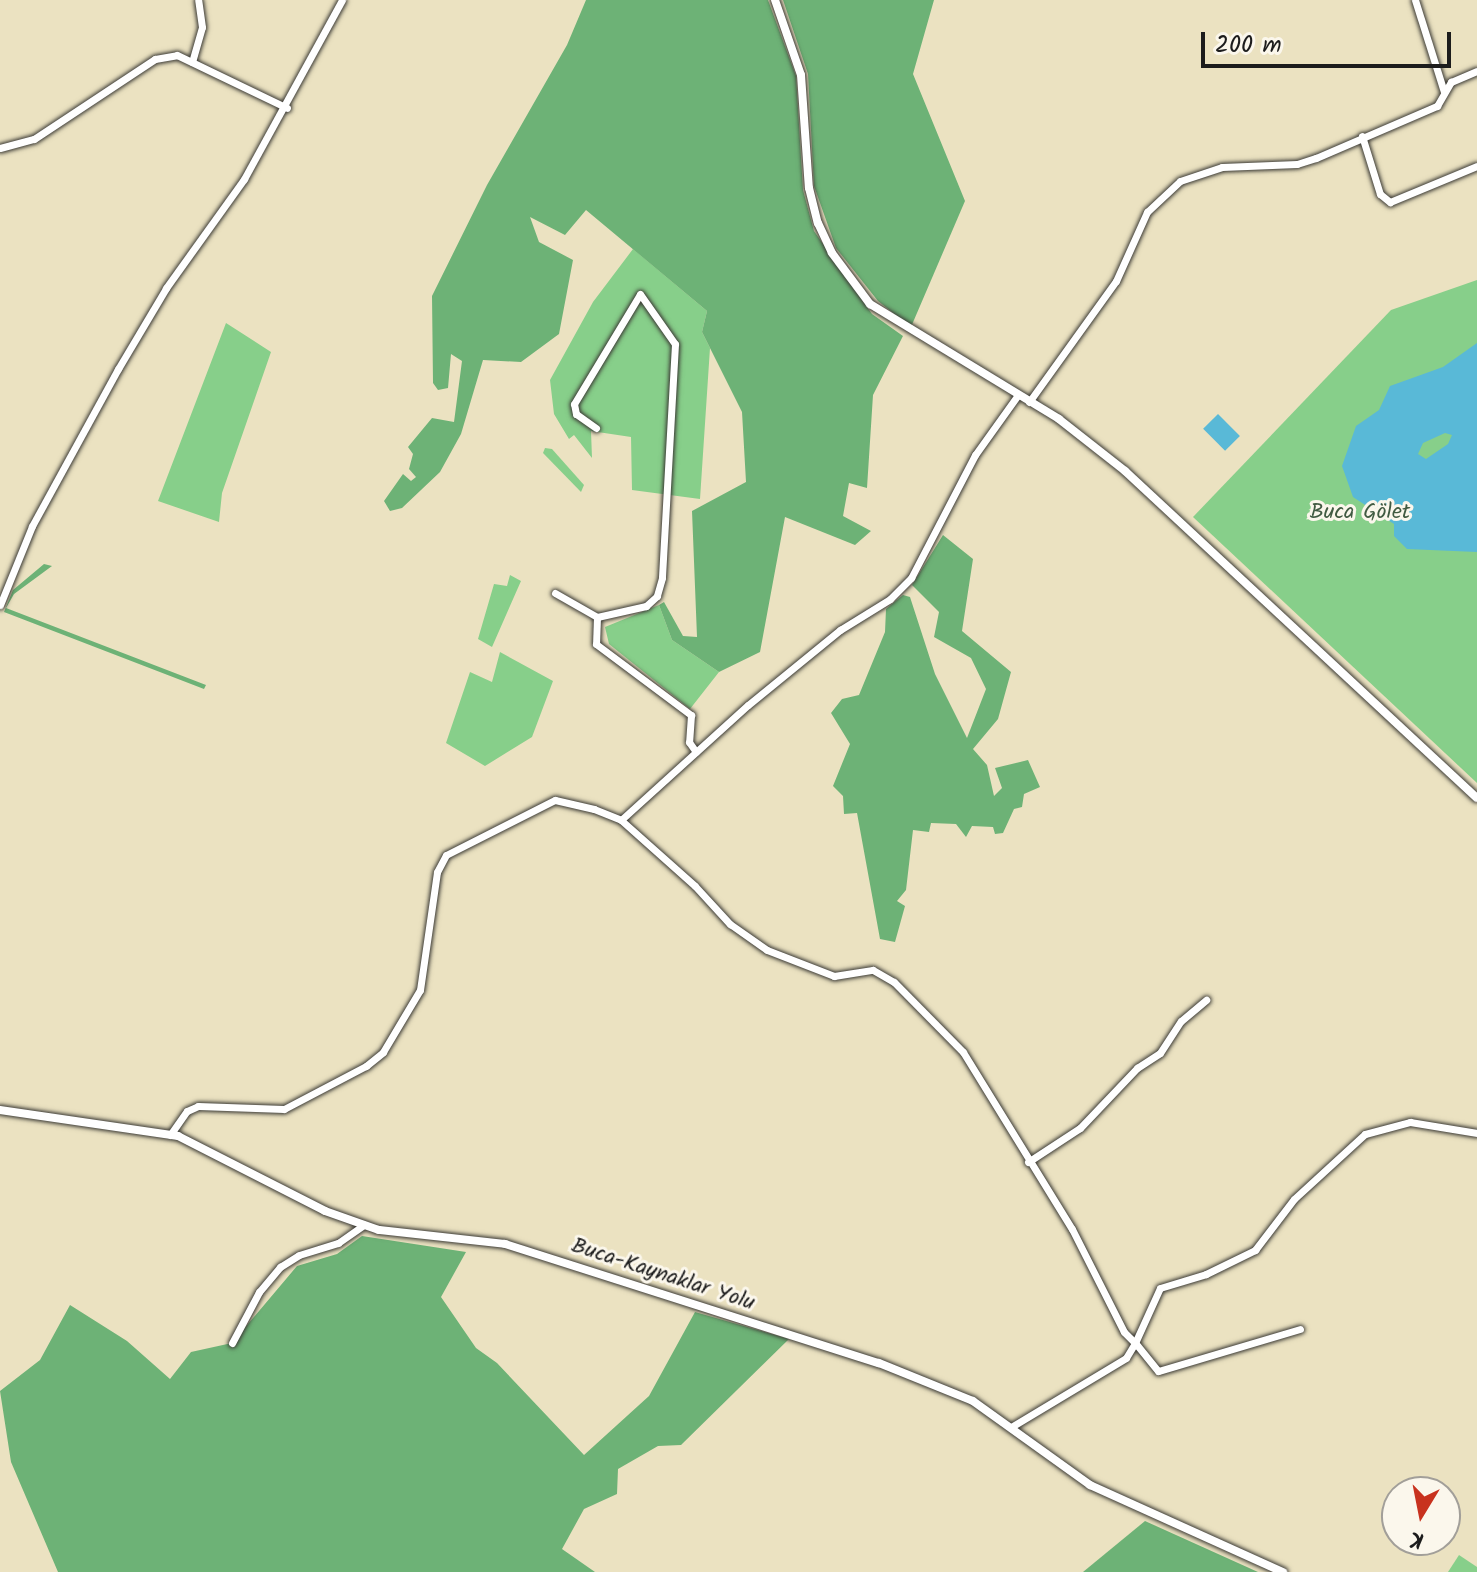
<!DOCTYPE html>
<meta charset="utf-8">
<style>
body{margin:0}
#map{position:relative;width:1477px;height:1572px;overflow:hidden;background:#ebe2c1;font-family:Kalam,sans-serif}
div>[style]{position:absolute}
.green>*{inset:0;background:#87cf8a}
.forest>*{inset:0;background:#6db276}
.water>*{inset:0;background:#59b9d7;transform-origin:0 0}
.roads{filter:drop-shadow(0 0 2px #3b3a35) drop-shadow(0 0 2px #3b3a35)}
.minor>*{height:7px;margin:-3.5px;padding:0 3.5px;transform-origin:3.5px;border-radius:3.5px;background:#fff}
.tertiary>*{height:8px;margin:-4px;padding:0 4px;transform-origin:4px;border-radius:4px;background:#fff}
span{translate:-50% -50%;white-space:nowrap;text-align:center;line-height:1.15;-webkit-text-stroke:6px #fbf7ec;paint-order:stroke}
.park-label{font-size:22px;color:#415b42}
.street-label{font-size:22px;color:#1c1c1c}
.north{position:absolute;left:1381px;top:1476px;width:80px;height:80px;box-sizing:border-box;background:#fbf7ec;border:2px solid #a29f99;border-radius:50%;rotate:190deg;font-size:22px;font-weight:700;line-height:32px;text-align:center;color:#1c1c1c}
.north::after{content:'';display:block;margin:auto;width:28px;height:36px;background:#c8321e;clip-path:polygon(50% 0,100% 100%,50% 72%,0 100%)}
.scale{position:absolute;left:1201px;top:32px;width:250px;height:36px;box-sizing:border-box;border:4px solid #1c1c1c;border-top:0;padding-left:10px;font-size:24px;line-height:28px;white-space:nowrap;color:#1c1c1c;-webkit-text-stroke:6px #fbf7ec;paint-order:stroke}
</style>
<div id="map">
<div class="green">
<div style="clip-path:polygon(633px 249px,707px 311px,702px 332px,710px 348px,700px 499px,632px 490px,631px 437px,591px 431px,592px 458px,574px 435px,569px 439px,554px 414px,550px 380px,593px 302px)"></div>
<div style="clip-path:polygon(1477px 280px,1477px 783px,1193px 517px,1391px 310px)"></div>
<div style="clip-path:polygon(226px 323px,271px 352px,222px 493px,219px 522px,158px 501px)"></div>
<div style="clip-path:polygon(545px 448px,552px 449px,584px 485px,581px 492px,543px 453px)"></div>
<div style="clip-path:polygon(510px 575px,521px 581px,492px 647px,478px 639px,494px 584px,507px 586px)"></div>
<div style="clip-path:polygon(659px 605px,672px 640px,719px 672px,690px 709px,609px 644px,605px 627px)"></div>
<div style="clip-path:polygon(500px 652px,553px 681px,532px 737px,485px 766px,446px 743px,470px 672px,492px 682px)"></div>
<div style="clip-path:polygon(1459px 1555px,1477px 1567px,1477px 1572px,1448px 1572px)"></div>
</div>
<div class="forest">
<div style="clip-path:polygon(586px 0,768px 0,796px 76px,803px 190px,814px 231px,872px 314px,903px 336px,873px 395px,867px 488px,849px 483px,843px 516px,871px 531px,855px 545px,785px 517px,760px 652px,719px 672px,672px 640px,659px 605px,664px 602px,683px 636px,697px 637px,692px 511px,746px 482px,742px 412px,702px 332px,707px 311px,586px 210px,565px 235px,530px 217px,539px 242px,573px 260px,559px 334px,521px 362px,483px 360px,461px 434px,440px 472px,402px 508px,390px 511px,384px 501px,403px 474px,411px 481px,416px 477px,409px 469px,413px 454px,408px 447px,432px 418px,454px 422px,462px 361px,451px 354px,448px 388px,438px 390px,433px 383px,432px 296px,487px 185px,567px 45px)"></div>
<div style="clip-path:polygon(783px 0,934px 0,913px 74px,965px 201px,911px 327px,878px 301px,836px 248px,814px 186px,808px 74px)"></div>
<div style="clip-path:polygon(943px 535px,973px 559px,962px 631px,1011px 672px,998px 719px,973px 749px,987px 765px,994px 796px,1002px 788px,995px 768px,1028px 760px,1040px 787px,1024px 794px,1022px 807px,1014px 809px,1003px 833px,995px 834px,993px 827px,972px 826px,966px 837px,956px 824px,931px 823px,929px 832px,913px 830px,906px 890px,897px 901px,905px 906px,895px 942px,880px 939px,857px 813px,844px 814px,843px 796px,833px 786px,850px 744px,831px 713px,842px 699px,859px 695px,885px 632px,886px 609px,903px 595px,910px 597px,935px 674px,967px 738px,986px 689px,971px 658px,934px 637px,939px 612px,912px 585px)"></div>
<div style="clip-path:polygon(44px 564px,52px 566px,14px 594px,6px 608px,206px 685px,204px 689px,4px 612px,13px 590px)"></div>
<div style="clip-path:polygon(362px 1236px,466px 1252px,441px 1297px,476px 1348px,497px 1363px,584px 1455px,649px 1396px,695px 1312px,789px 1339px,681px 1445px,658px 1446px,618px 1469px,617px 1494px,584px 1509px,562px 1549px,595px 1572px,58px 1572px,11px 1462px,0 1391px,40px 1360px,70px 1305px,127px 1341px,170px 1379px,191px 1352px,232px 1343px,297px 1266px,337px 1254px)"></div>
<div style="clip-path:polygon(1145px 1521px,1258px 1572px,1083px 1572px)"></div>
</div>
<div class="water">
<div style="clip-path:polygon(evenodd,1477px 343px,1477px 552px,1407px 549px,1394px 536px,1394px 524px,1353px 497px,1342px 466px,1356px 426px,1379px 410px,1390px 386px,1443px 367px,1477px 343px,1445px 433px,1452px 435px,1448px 444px,1426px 459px,1418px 454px,1423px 443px,1445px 433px)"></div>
<div style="left:1218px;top:414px;width:31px;height:21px;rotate:45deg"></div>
</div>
<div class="roads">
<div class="minor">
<div style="left:1415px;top:0;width:96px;rotate:72.5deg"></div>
<div style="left:192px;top:62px;width:36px;rotate:-74deg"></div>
<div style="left:202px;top:27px;width:27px;rotate:-98deg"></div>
<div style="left:1362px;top:136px;width:61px;rotate:72.8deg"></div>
<div style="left:1380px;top:194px;width:13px;rotate:39deg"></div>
<div style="left:1390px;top:202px;width:94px;rotate:-22.5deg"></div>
<div style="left:0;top:148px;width:35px;rotate:-15deg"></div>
<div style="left:34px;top:139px;width:145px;rotate:-33.5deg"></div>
<div style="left:155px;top:59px;width:22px;rotate:-10deg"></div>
<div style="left:177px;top:55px;width:122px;rotate:25.7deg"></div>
<div style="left:1029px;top:402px;width:149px;rotate:-54.3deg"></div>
<div style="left:1116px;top:281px;width:76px;rotate:-65.8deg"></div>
<div style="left:1147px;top:212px;width:45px;rotate:-43.2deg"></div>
<div style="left:1180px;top:181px;width:44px;rotate:-18.4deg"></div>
<div style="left:1222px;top:167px;width:75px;rotate:-2.3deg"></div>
<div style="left:1297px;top:164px;width:20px;rotate:-18deg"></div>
<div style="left:1316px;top:158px;width:132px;rotate:-23.3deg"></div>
<div style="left:1437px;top:106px;width:28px;rotate:-60deg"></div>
<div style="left:1451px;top:82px;width:28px;rotate:-23deg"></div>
<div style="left:596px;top:428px;width:24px;rotate:-145deg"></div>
<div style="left:576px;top:414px;width:10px;rotate:-101deg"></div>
<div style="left:574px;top:404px;width:128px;rotate:-59deg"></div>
<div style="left:640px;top:294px;width:61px;rotate:55deg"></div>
<div style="left:675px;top:344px;width:234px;rotate:93.2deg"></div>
<div style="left:662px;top:578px;width:19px;rotate:106deg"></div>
<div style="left:657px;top:596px;width:15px;rotate:138deg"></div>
<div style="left:646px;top:606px;width:50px;rotate:167.3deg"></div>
<div style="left:555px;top:593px;width:48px;rotate:29.7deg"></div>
<div style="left:597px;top:617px;width:27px;rotate:92deg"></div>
<div style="left:596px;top:644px;width:119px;rotate:36.8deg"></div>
<div style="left:691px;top:715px;width:27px;rotate:94deg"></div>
<div style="left:689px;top:742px;width:12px;rotate:55deg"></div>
<div style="left:0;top:605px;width:85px;rotate:-67.9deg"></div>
<div style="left:32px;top:526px;width:179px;rotate:-61.3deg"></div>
<div style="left:118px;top:369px;width:94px;rotate:-59.3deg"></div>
<div style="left:166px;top:288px;width:134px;rotate:-54.4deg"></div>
<div style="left:244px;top:179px;width:204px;rotate:-61.3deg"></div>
<div style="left:621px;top:820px;width:171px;rotate:-42.2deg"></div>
<div style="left:748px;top:705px;width:119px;rotate:-39.2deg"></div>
<div style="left:840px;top:630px;width:59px;rotate:-31.8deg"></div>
<div style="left:890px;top:599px;width:30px;rotate:-45deg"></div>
<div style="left:911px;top:578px;width:139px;rotate:-62.5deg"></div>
<div style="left:975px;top:455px;width:74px;rotate:-54.4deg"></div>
<div style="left:170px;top:1135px;width:29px;rotate:-55deg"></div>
<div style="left:187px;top:1111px;width:12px;rotate:-24deg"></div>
<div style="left:198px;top:1106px;width:86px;rotate:2deg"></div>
<div style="left:284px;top:1109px;width:93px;rotate:-27.7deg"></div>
<div style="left:366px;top:1066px;width:22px;rotate:-39deg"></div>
<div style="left:383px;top:1052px;width:72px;rotate:-59.2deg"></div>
<div style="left:420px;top:990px;width:119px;rotate:-81.8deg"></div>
<div style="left:437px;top:872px;width:19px;rotate:-62deg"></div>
<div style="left:446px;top:855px;width:122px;rotate:-26.8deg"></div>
<div style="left:555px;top:800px;width:40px;rotate:13deg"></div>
<div style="left:594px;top:809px;width:29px;rotate:22deg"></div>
<div style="left:621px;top:820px;width:99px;rotate:41.7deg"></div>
<div style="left:695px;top:886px;width:52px;rotate:47.4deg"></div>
<div style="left:730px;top:924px;width:45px;rotate:35.1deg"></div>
<div style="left:767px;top:950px;width:72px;rotate:21.2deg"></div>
<div style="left:834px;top:976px;width:39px;rotate:-9deg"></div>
<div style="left:873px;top:970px;width:24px;rotate:30deg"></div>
<div style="left:894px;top:982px;width:98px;rotate:45.4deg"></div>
<div style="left:963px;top:1052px;width:208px;rotate:58.4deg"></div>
<div style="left:1072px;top:1229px;width:115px;rotate:63.2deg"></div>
<div style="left:1124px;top:1332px;width:16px;rotate:45deg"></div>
<div style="left:1135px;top:1343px;width:17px;rotate:121deg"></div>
<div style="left:1126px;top:1358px;width:134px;rotate:149deg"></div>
<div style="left:1028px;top:1162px;width:62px;rotate:-33.2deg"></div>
<div style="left:1080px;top:1128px;width:83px;rotate:-46.5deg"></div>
<div style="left:1137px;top:1068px;width:27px;rotate:-33deg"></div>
<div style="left:1160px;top:1053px;width:38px;rotate:-57deg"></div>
<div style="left:1181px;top:1021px;width:33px;rotate:-40deg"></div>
<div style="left:1300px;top:1329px;width:148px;rotate:163.5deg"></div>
<div style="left:1158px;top:1371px;width:36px;rotate:-129deg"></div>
<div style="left:1135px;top:1343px;width:60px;rotate:-65.6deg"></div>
<div style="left:1160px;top:1288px;width:48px;rotate:-16.9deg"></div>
<div style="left:1206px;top:1274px;width:55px;rotate:-26.1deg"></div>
<div style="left:1255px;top:1250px;width:64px;rotate:-52.6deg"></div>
<div style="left:1294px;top:1199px;width:96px;rotate:-42.5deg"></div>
<div style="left:1365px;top:1134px;width:47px;rotate:-14.9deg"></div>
<div style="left:1410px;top:1122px;width:68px;rotate:9.3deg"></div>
<div style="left:232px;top:1343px;width:58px;rotate:-62.1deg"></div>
<div style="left:259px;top:1292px;width:33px;rotate:-50deg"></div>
<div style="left:280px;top:1267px;width:22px;rotate:-32deg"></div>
<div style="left:299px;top:1255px;width:41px;rotate:-17.1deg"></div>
<div style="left:338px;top:1243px;width:32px;rotate:-35deg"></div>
</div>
<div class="tertiary">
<div style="left:775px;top:0;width:79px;rotate:70.9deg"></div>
<div style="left:801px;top:75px;width:113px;rotate:86deg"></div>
<div style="left:809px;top:188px;width:36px;rotate:76deg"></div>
<div style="left:818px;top:223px;width:33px;rotate:65deg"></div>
<div style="left:832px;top:253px;width:64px;rotate:53.3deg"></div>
<div style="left:870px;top:304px;width:221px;rotate:31.3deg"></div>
<div style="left:1059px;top:419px;width:84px;rotate:38.2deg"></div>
<div style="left:1125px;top:471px;width:480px;rotate:42.9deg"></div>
<div style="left:0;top:1110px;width:180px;rotate:8.3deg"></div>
<div style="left:178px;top:1136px;width:165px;rotate:27deg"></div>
<div style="left:325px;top:1211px;width:57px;rotate:19.4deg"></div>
<div style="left:379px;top:1230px;width:127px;rotate:6.3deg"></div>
<div style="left:505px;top:1244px;width:392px;rotate:17.7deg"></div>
<div style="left:879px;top:1363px;width:101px;rotate:22deg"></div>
<div style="left:973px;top:1401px;width:144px;rotate:35.7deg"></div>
<div style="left:1090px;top:1485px;width:212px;rotate:24.3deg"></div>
</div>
</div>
<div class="park-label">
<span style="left:1360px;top:513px">Buca Gölet</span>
</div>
<div class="street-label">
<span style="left:663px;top:1275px;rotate:18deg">Buca-Kaynaklar Yolu</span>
</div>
<div class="north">K</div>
<div class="scale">200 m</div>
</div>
